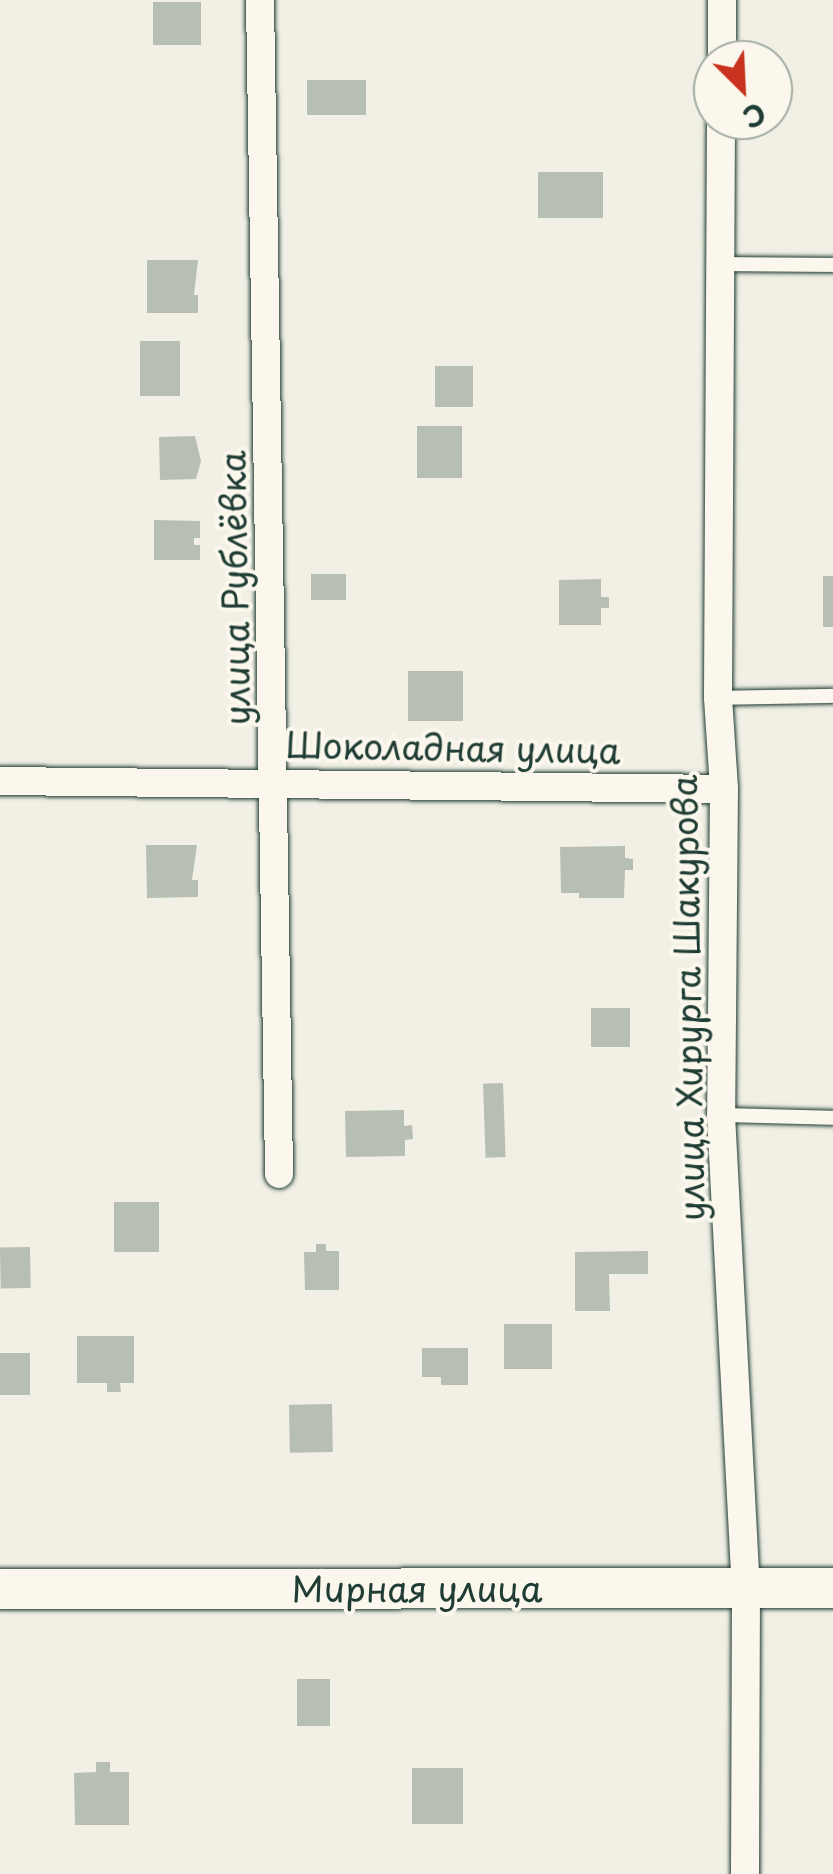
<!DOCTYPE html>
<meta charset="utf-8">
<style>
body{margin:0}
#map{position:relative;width:833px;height:1874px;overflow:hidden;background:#f2f0e5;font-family:"Playpen Sans",sans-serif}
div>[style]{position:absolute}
.building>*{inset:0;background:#b7beb3;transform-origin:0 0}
.roads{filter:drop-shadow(0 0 2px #1f3d34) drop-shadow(0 0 2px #1f3d34)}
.lane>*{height:14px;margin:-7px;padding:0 7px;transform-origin:7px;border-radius:7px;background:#fbf7ec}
.street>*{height:28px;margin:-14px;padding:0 14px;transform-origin:14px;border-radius:14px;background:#fbf7ec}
.secondary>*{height:40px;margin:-20px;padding:0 20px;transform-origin:20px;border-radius:20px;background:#fbf7ec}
span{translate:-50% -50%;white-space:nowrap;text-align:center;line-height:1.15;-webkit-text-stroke:8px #fbf7ec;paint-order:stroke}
.street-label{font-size:35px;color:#1f3d34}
.north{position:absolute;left:693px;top:40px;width:100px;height:100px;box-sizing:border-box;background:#fbf7ec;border:2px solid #a3ada2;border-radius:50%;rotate:156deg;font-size:28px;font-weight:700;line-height:40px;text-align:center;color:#1f3d34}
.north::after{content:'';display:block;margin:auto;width:35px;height:45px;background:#c8321e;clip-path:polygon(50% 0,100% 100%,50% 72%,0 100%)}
</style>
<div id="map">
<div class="building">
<div style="left:153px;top:2px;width:48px;height:43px"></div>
<div style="left:366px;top:80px;width:35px;height:59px;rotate:90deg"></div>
<div style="left:538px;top:172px;width:65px;height:46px"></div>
<div style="clip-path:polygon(147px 260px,198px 260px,194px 295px,198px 295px,198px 313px,147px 313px)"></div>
<div style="left:140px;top:341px;width:40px;height:55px"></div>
<div style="left:435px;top:366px;width:38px;height:41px"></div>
<div style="left:417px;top:426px;width:45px;height:52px"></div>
<div style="clip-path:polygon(195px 436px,201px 461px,196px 479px,160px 480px,159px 437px)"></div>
<div style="clip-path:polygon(154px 520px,200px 521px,200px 538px,194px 538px,194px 545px,200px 545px,200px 560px,154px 560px)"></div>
<div style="left:346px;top:574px;width:26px;height:35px;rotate:90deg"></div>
<div style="left:833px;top:576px;width:51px;height:10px;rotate:90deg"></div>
<div style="clip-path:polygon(601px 579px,601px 597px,609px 597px,609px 608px,601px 608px,601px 625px,559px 625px,559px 580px)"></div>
<div style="left:408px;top:671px;width:55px;height:50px"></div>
<div style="clip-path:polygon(146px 845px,197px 845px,192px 880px,198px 880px,198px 897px,147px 898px)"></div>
<div style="clip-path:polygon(625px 846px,625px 858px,633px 859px,633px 870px,625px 870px,624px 898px,579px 898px,579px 893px,561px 893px,560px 847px)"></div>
<div style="left:591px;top:1008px;width:39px;height:39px"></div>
<div style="left:503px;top:1083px;width:74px;height:20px;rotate:88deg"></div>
<div style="clip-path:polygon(404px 1110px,404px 1126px,412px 1125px,413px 1139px,405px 1140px,405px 1156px,346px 1157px,345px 1111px)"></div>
<div style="left:114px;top:1202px;width:45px;height:50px"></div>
<div style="clip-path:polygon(316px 1244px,326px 1244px,326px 1251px,339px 1251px,339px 1290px,305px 1290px,304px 1252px,316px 1252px)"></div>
<div style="left:30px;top:1247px;width:41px;height:30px;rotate:89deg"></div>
<div style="clip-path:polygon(648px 1251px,648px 1274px,609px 1274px,610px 1311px,575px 1311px,575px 1252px)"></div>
<div style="left:504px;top:1324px;width:48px;height:45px"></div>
<div style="clip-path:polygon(77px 1336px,134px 1336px,134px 1383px,120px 1383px,121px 1392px,107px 1392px,107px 1383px,77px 1383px)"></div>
<div style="clip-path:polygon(422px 1348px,468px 1348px,468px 1385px,441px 1385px,441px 1377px,422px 1377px)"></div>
<div style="left:0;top:1353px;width:30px;height:42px"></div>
<div style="left:332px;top:1404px;width:48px;height:43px;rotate:89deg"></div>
<div style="left:297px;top:1679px;width:33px;height:47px"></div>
<div style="clip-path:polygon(96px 1762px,110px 1762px,110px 1772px,129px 1772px,129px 1825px,75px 1825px,74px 1773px,96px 1772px)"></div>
<div style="left:412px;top:1768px;width:51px;height:56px"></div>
</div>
<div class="roads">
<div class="lane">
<div style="left:720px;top:264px;width:113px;rotate:0.5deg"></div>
<div style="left:718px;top:698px;width:115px;rotate:-1deg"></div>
<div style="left:721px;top:1115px;width:112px;rotate:1.5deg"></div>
</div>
<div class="street">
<div style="left:260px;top:0;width:1174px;rotate:89.07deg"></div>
<div style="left:722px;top:60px;width:60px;rotate:-90deg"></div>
<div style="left:721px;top:120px;width:578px;rotate:90.3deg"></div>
<div style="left:718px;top:698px;width:91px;rotate:86.2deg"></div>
<div style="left:724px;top:789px;width:326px;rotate:90.5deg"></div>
<div style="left:721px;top:1115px;width:473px;rotate:87deg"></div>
<div style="left:746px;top:1587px;width:287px;rotate:90.2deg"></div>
<div style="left:0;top:781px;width:724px;rotate:0.63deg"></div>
</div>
<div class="secondary">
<div style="left:0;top:1589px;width:833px;rotate:-0.07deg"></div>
</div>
</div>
<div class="street-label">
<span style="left:234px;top:588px;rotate:-91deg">улица Рублёвка</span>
<span style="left:453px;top:747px;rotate:1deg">Шоколадная улица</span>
<span style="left:687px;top:998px;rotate:-91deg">улица Хирурга Шакурова</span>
<span style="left:417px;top:1588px">Мирная улица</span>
</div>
<div class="north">С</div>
</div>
